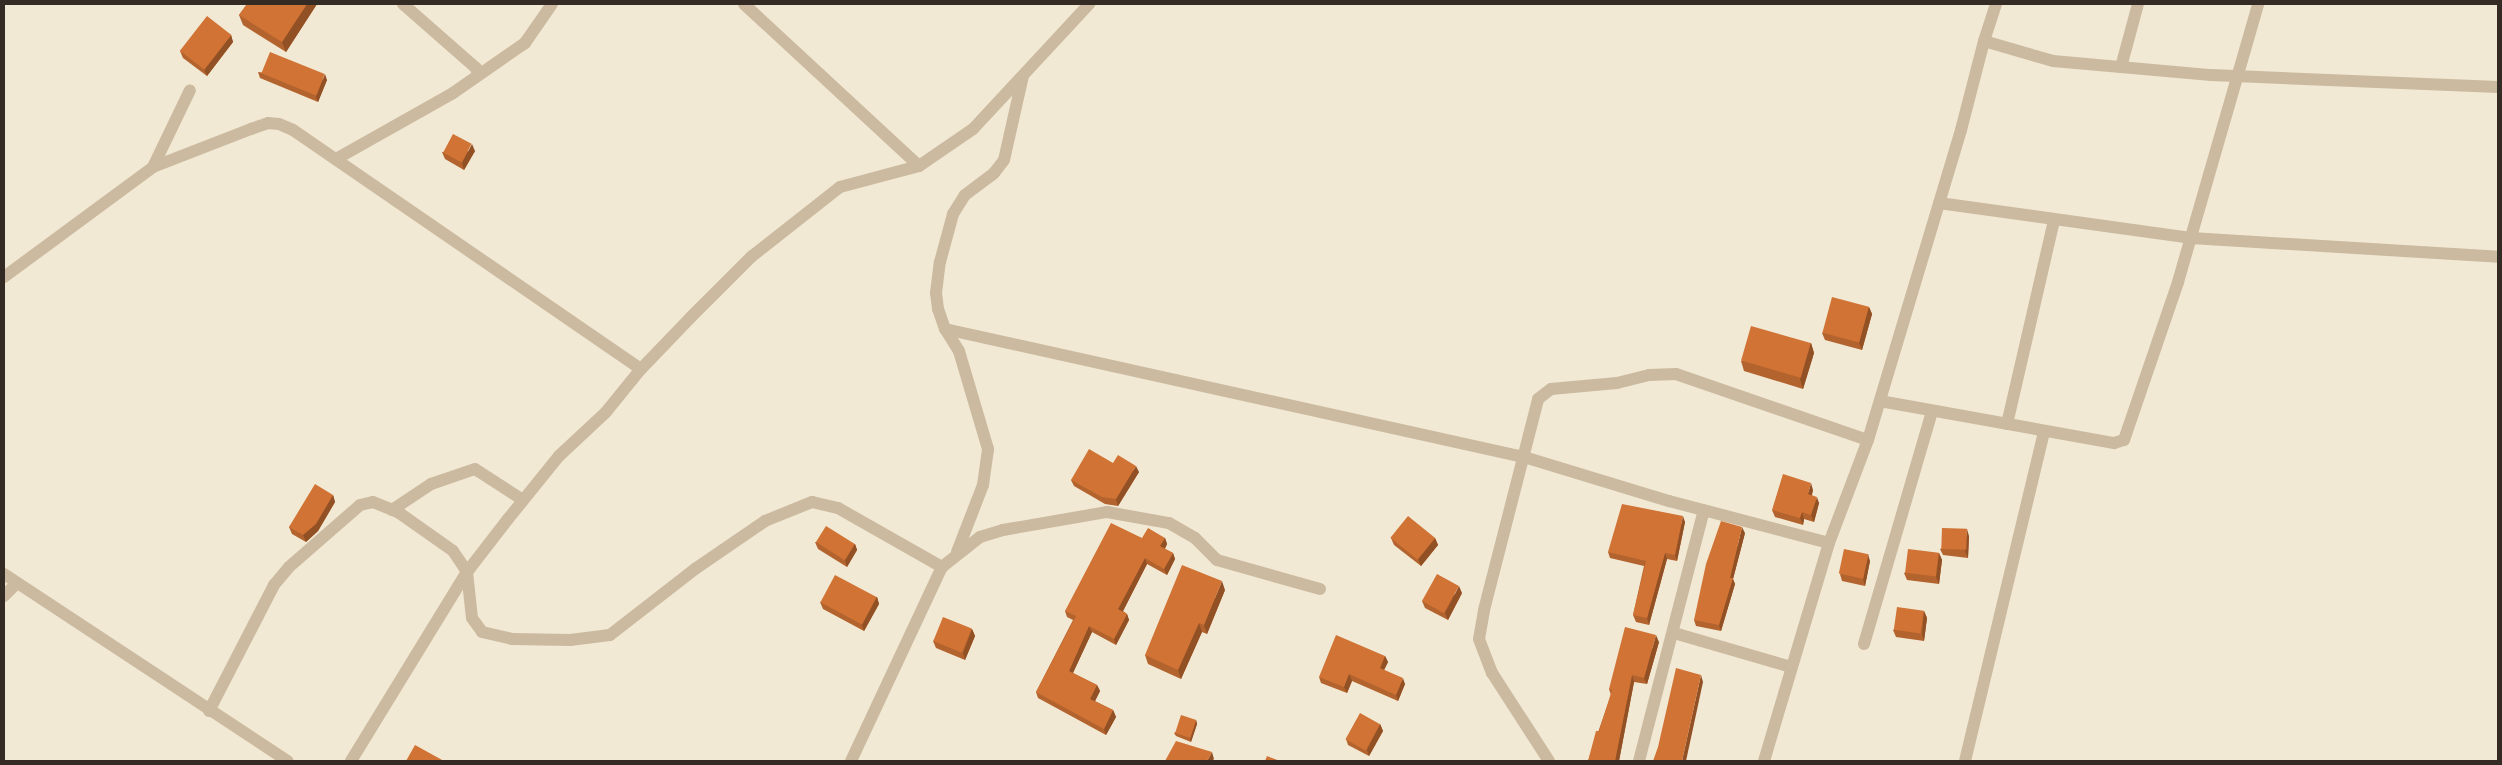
<!DOCTYPE html>
<style>
body{margin:0}
#map{position:relative;width:2502px;height:765px;overflow:hidden;background:#f2e9d4;font-family:Roboto,sans-serif}
div>[style]{position:absolute}
.minor>*{height:12px;margin:-6px;padding:0 6px;transform-origin:6px;border-radius:6px;background:#cbbaa0}
.wall>*{inset:0;background:#b3632e}
.shaded-wall>*{inset:0;background:#925025}
.building>*{inset:0;background:#d07335;transform-origin:0 0}
span{translate:-50% -50%;white-space:nowrap;text-align:center;line-height:1.15;-webkit-text-stroke:4.5px #faf2e1;paint-order:stroke}
.frame{position:absolute;inset:0;border:5px solid #342b24;pointer-events:none}
</style>
<div id="map">
<div class="minor">
<div style="left:403px;top:4px;width:97px;rotate:41.2deg"></div>
<div style="left:476px;top:68px;width:7px;rotate:74deg"></div>
<div style="left:744px;top:4px;width:238px;rotate:42.8deg"></div>
<div style="left:1984px;top:41px;width:39px;rotate:-72deg"></div>
<div style="left:2121px;top:67px;width:65px;rotate:-74.9deg"></div>
<div style="left:336px;top:159px;width:134px;rotate:-29.4deg"></div>
<div style="left:453px;top:93px;width:88px;rotate:-34.8deg"></div>
<div style="left:525px;top:43px;width:47px;rotate:-55.3deg"></div>
<div style="left:153px;top:167px;width:85px;rotate:-64.3deg"></div>
<div style="left:1939px;top:203px;width:254px;rotate:7.9deg"></div>
<div style="left:2191px;top:238px;width:308px;rotate:3.5deg"></div>
<div style="left:4px;top:277px;width:185px;rotate:-36.4deg"></div>
<div style="left:153px;top:167px;width:105px;rotate:-21.2deg"></div>
<div style="left:251px;top:129px;width:18px;rotate:-19deg"></div>
<div style="left:268px;top:123px;width:11px;rotate:5deg"></div>
<div style="left:279px;top:124px;width:15px;rotate:23deg"></div>
<div style="left:293px;top:130px;width:422px;rotate:34.5deg"></div>
<div style="left:945px;top:329px;width:593px;rotate:12.47deg"></div>
<div style="left:1524px;top:457px;width:152px;rotate:16.9deg"></div>
<div style="left:1669px;top:501px;width:165px;rotate:14.7deg"></div>
<div style="left:1880px;top:401px;width:238px;rotate:10.2deg"></div>
<div style="left:2114px;top:443px;width:10px;rotate:-17deg"></div>
<div style="left:2124px;top:440px;width:167px;rotate:-71.1deg"></div>
<div style="left:2178px;top:282px;width:289px;rotate:-73.9deg"></div>
<div style="left:2007px;top:424px;width:209px;rotate:-77deg"></div>
<div style="left:392px;top:510px;width:47px;rotate:-33.7deg"></div>
<div style="left:431px;top:484px;width:46px;rotate:-18.8deg"></div>
<div style="left:475px;top:469px;width:57px;rotate:32.9deg"></div>
<div style="left:957px;top:552px;width:72px;rotate:-68.8deg"></div>
<div style="left:983px;top:485px;width:36px;rotate:-82deg"></div>
<div style="left:988px;top:449px;width:102px;rotate:-106.5deg"></div>
<div style="left:959px;top:351px;width:26px;rotate:-122deg"></div>
<div style="left:945px;top:329px;width:21px;rotate:-109deg"></div>
<div style="left:938px;top:309px;width:16px;rotate:-97deg"></div>
<div style="left:936px;top:293px;width:31px;rotate:-83deg"></div>
<div style="left:940px;top:262px;width:50px;rotate:-74.8deg"></div>
<div style="left:953px;top:214px;width:22px;rotate:-58deg"></div>
<div style="left:965px;top:195px;width:36px;rotate:-37deg"></div>
<div style="left:994px;top:173px;width:16px;rotate:-52deg"></div>
<div style="left:1004px;top:160px;width:86px;rotate:-77.3deg"></div>
<div style="left:4px;top:574px;width:340px;rotate:33.4deg"></div>
<div style="left:4px;top:596px;width:18px;rotate:-45deg"></div>
<div style="left:1674px;top:633px;width:122px;rotate:16.2deg"></div>
<div style="left:1864px;top:644px;width:243px;rotate:-73.7deg"></div>
<div style="left:209px;top:711px;width:142px;rotate:-62.7deg"></div>
<div style="left:274px;top:585px;width:23px;rotate:-50deg"></div>
<div style="left:289px;top:567px;width:94px;rotate:-41.1deg"></div>
<div style="left:360px;top:505px;width:13px;rotate:-13deg"></div>
<div style="left:373px;top:502px;width:27px;rotate:22deg"></div>
<div style="left:398px;top:512px;width:67px;rotate:35.3deg"></div>
<div style="left:453px;top:551px;width:25px;rotate:56deg"></div>
<div style="left:467px;top:572px;width:46px;rotate:83.8deg"></div>
<div style="left:472px;top:618px;width:17px;rotate:54deg"></div>
<div style="left:482px;top:632px;width:31px;rotate:13deg"></div>
<div style="left:512px;top:639px;width:58px;rotate:1deg"></div>
<div style="left:570px;top:640px;width:40px;rotate:-7.1deg"></div>
<div style="left:610px;top:635px;width:108px;rotate:-37.8deg"></div>
<div style="left:695px;top:569px;width:85px;rotate:-34.4deg"></div>
<div style="left:765px;top:521px;width:51px;rotate:-22deg"></div>
<div style="left:812px;top:502px;width:27px;rotate:13deg"></div>
<div style="left:838px;top:508px;width:120px;rotate:29.6deg"></div>
<div style="left:351px;top:761px;width:222px;rotate:-58.5deg"></div>
<div style="left:467px;top:572px;width:67px;rotate:-52.3deg"></div>
<div style="left:508px;top:519px;width:81px;rotate:-51deg"></div>
<div style="left:559px;top:456px;width:64px;rotate:-43.1deg"></div>
<div style="left:606px;top:412px;width:55px;rotate:-50.9deg"></div>
<div style="left:641px;top:369px;width:71px;rotate:-46.1deg"></div>
<div style="left:690px;top:318px;width:86px;rotate:-45deg"></div>
<div style="left:751px;top:257px;width:113px;rotate:-38.2deg"></div>
<div style="left:840px;top:187px;width:82px;rotate:-14.9deg"></div>
<div style="left:919px;top:166px;width:65px;rotate:-34.4deg"></div>
<div style="left:973px;top:129px;width:171px;rotate:-47.1deg"></div>
<div style="left:851px;top:761px;width:214px;rotate:-64.9deg"></div>
<div style="left:942px;top:567px;width:48px;rotate:-38.3deg"></div>
<div style="left:980px;top:537px;width:24px;rotate:-17deg"></div>
<div style="left:1003px;top:530px;width:106px;rotate:-9.8deg"></div>
<div style="left:1107px;top:512px;width:63px;rotate:10.1deg"></div>
<div style="left:1169px;top:523px;width:30px;rotate:30deg"></div>
<div style="left:1195px;top:538px;width:31px;rotate:45deg"></div>
<div style="left:1217px;top:560px;width:107px;rotate:15.7deg"></div>
<div style="left:1549px;top:761px;width:105px;rotate:-122.9deg"></div>
<div style="left:1492px;top:673px;width:36px;rotate:-111deg"></div>
<div style="left:1479px;top:639px;width:29px;rotate:-80deg"></div>
<div style="left:1484px;top:610px;width:218px;rotate:-75.6deg"></div>
<div style="left:1538px;top:399px;width:16px;rotate:-38deg"></div>
<div style="left:1551px;top:389px;width:66px;rotate:-5.2deg"></div>
<div style="left:1617px;top:383px;width:33px;rotate:-14deg"></div>
<div style="left:1649px;top:375px;width:27px;rotate:-2deg"></div>
<div style="left:1676px;top:374px;width:203px;rotate:19deg"></div>
<div style="left:1639px;top:761px;width:259px;rotate:-75.5deg"></div>
<div style="left:1764px;top:761px;width:227px;rotate:-73.4deg"></div>
<div style="left:1829px;top:543px;width:110px;rotate:-69.3deg"></div>
<div style="left:1868px;top:440px;width:324px;rotate:-73.3deg"></div>
<div style="left:1961px;top:130px;width:92px;rotate:-75.5deg"></div>
<div style="left:1984px;top:41px;width:72px;rotate:16.2deg"></div>
<div style="left:2053px;top:61px;width:159px;rotate:5.1deg"></div>
<div style="left:2211px;top:75px;width:287px;rotate:2.4deg"></div>
<div style="left:1965px;top:761px;width:339px;rotate:-76.5deg"></div>
</div>
<div class="wall">
<div style="clip-path:polygon(247px 4px,317px 4px,286px 52px,243px 25px,239px 15px)"></div>
<div style="clip-path:polygon(231px 35px,233px 42px,207px 76px,183px 58px,180px 51px)"></div>
<div style="clip-path:polygon(258px 72px,327px 80px,318px 102px,260px 78px)"></div>
<div style="clip-path:polygon(475px 151px,464px 170px,445px 159px,442px 152px)"></div>
<div style="clip-path:polygon(1869px 307px,1872px 314px,1862px 350px,1825px 340px,1822px 333px)"></div>
<div style="clip-path:polygon(1811px 343px,1814px 353px,1803px 389px,1744px 371px,1741px 361px)"></div>
<div style="clip-path:polygon(1113px 463px,1139px 472px,1118px 506px,1105px 504px,1074px 486px,1071px 480px)"></div>
<div style="clip-path:polygon(1813px 490px,1812px 495px,1819px 503px,1814px 522px,1804px 519px,1803px 525px,1775px 517px,1772px 510px)"></div>
<div style="clip-path:polygon(333px 495px,335px 502px,318px 531px,306px 542px,292px 534px,289px 527px)"></div>
<div style="clip-path:polygon(1685px 522px,1677px 561px,1667px 559px,1649px 625px,1636px 622px,1633px 615px,1644px 566px,1610px 558px,1608px 552px)"></div>
<div style="clip-path:polygon(1745px 533px,1733px 579px,1735px 584px,1721px 631px,1696px 626px,1694px 620px)"></div>
<div style="clip-path:polygon(1969px 536px,1968px 558px,1943px 555px,1940px 549px)"></div>
<div style="clip-path:polygon(1142px 538px,1165px 538px,1167px 544px,1165px 549px,1173px 553px,1175px 559px,1167px 575px,1147px 564px,1123px 611px,1127px 614px,1129px 620px,1116px 645px,1092px 632px,1073px 673px,1097px 685px,1100px 691px,1095px 701px,1113px 710px,1116px 717px,1106px 735px,1038px 698px,1036px 692px,1073px 620px,1067px 617px,1065px 611px)"></div>
<div style="clip-path:polygon(1391px 538px,1435px 538px,1438px 545px,1421px 566px,1394px 545px)"></div>
<div style="clip-path:polygon(815px 542px,855px 544px,857px 550px,847px 567px,818px 549px)"></div>
<div style="clip-path:polygon(1939px 553px,1942px 560px,1939px 584px,1907px 580px,1904px 573px)"></div>
<div style="clip-path:polygon(1870px 561px,1865px 586px,1842px 581px,1840px 574px)"></div>
<div style="clip-path:polygon(1225px 590px,1207px 634px,1202px 632px,1181px 679px,1148px 664px,1145px 655px)"></div>
<div style="clip-path:polygon(1462px 593px,1448px 620px,1425px 608px,1422px 601px)"></div>
<div style="clip-path:polygon(877px 597px,879px 604px,864px 631px,823px 609px,820px 602px)"></div>
<div style="clip-path:polygon(1924px 611px,1927px 618px,1924px 641px,1896px 637px,1893px 630px)"></div>
<div style="clip-path:polygon(972px 629px,975px 636px,965px 660px,936px 648px,933px 641px)"></div>
<div style="clip-path:polygon(1659px 642px,1647px 684px,1634px 682px,1619px 761px,1588px 761px,1611px 695px,1609px 689px)"></div>
<div style="clip-path:polygon(1385px 656px,1388px 662px,1384px 670px,1405px 684px,1398px 701px,1352px 681px,1347px 693px,1321px 683px,1319px 677px)"></div>
<div style="clip-path:polygon(1196px 720px,1197px 724px,1191px 742px,1176px 736px,1174px 733px)"></div>
<div style="clip-path:polygon(1380px 724px,1383px 731px,1369px 756px,1348px 745px,1346px 739px)"></div>
</div>
<div class="shaded-wall">
<div style="clip-path:polygon(307px 4px,317px 4px,286px 52px,282px 42px)"></div>
<div style="clip-path:polygon(231px 35px,233px 42px,207px 76px,204px 69px)"></div>
<div style="clip-path:polygon(325px 74px,327px 80px,318px 102px,316px 97px)"></div>
<div style="clip-path:polygon(472px 144px,475px 151px,464px 170px,462px 163px)"></div>
<div style="clip-path:polygon(1869px 307px,1872px 314px,1862px 350px,1859px 343px)"></div>
<div style="clip-path:polygon(1811px 343px,1814px 353px,1803px 389px,1800px 379px)"></div>
<div style="clip-path:polygon(1136px 466px,1139px 472px,1118px 506px,1116px 499px)"></div>
<div style="clip-path:polygon(1811px 483px,1813px 490px,1810px 501px,1808px 494px)"></div>
<div style="clip-path:polygon(333px 495px,335px 502px,318px 531px,306px 542px,303px 535px)"></div>
<div style="clip-path:polygon(1817px 497px,1819px 503px,1814px 522px,1811px 515px)"></div>
<div style="clip-path:polygon(1802px 512px,1804px 519px,1803px 525px,1800px 518px)"></div>
<div style="clip-path:polygon(1683px 516px,1685px 522px,1677px 561px,1675px 555px)"></div>
<div style="clip-path:polygon(1742px 527px,1745px 533px,1733px 579px,1735px 584px,1721px 631px,1719px 625px)"></div>
<div style="clip-path:polygon(1967px 529px,1969px 536px,1968px 558px,1965px 551px)"></div>
<div style="clip-path:polygon(1165px 538px,1167px 544px,1163px 552px,1160px 546px)"></div>
<div style="clip-path:polygon(1435px 538px,1438px 545px,1421px 566px,1418px 559px)"></div>
<div style="clip-path:polygon(855px 544px,857px 550px,847px 567px,845px 560px)"></div>
<div style="clip-path:polygon(1173px 553px,1175px 559px,1167px 575px,1164px 569px)"></div>
<div style="clip-path:polygon(1665px 553px,1667px 559px,1649px 625px,1647px 618px)"></div>
<div style="clip-path:polygon(1939px 553px,1942px 560px,1939px 584px,1936px 577px)"></div>
<div style="clip-path:polygon(1868px 554px,1870px 561px,1865px 586px,1863px 579px)"></div>
<div style="clip-path:polygon(1145px 558px,1147px 564px,1121px 615px,1118px 609px)"></div>
<div style="clip-path:polygon(1222px 581px,1225px 590px,1207px 634px,1204px 625px)"></div>
<div style="clip-path:polygon(1459px 586px,1462px 593px,1448px 620px,1445px 613px)"></div>
<div style="clip-path:polygon(877px 597px,879px 604px,864px 631px,862px 625px)"></div>
<div style="clip-path:polygon(1924px 611px,1927px 618px,1924px 641px,1922px 634px)"></div>
<div style="clip-path:polygon(1127px 614px,1129px 620px,1116px 645px,1114px 639px)"></div>
<div style="clip-path:polygon(1199px 623px,1202px 632px,1181px 679px,1178px 670px)"></div>
<div style="clip-path:polygon(1089px 626px,1092px 632px,1071px 677px,1069px 671px)"></div>
<div style="clip-path:polygon(972px 629px,975px 636px,965px 660px,963px 653px)"></div>
<div style="clip-path:polygon(1656px 635px,1659px 642px,1647px 684px,1644px 678px)"></div>
<div style="clip-path:polygon(1385px 656px,1388px 662px,1382px 674px,1380px 668px)"></div>
<div style="clip-path:polygon(1349px 674px,1352px 681px,1347px 693px,1344px 687px)"></div>
<div style="clip-path:polygon(1632px 675px,1634px 682px,1619px 761px,1615px 761px)"></div>
<div style="clip-path:polygon(1701px 675px,1703px 682px,1686px 761px,1682px 761px)"></div>
<div style="clip-path:polygon(1403px 678px,1405px 684px,1398px 701px,1396px 695px)"></div>
<div style="clip-path:polygon(1097px 685px,1100px 691px,1093px 705px,1090px 699px)"></div>
<div style="clip-path:polygon(1113px 710px,1116px 717px,1106px 735px,1104px 729px)"></div>
<div style="clip-path:polygon(1196px 720px,1197px 724px,1191px 742px,1190px 738px)"></div>
<div style="clip-path:polygon(1380px 724px,1383px 731px,1369px 756px,1367px 750px)"></div>
<div style="clip-path:polygon(1212px 752px,1214px 759px,1212px 761px,1207px 761px)"></div>
</div>
<div class="building">
<div style="clip-path:polygon(247px 4px,307px 4px,282px 42px,239px 15px)"></div>
<div style="left:207px;top:16px;width:31px;height:44px;rotate:38deg"></div>
<div style="left:270px;top:52px;width:59px;height:23px;rotate:22deg"></div>
<div style="left:453px;top:134px;width:21px;height:21px;rotate:28deg"></div>
<div style="left:1832px;top:297px;width:38px;height:37px;rotate:15deg"></div>
<div style="left:1751px;top:326px;width:62px;height:36px;rotate:16deg"></div>
<div style="clip-path:polygon(1089px 449px,1113px 463px,1118px 455px,1136px 466px,1116px 499px,1102px 497px,1071px 480px)"></div>
<div style="clip-path:polygon(1783px 474px,1811px 483px,1808px 494px,1817px 497px,1811px 515px,1802px 512px,1800px 518px,1772px 510px)"></div>
<div style="clip-path:polygon(315px 484px,333px 495px,316px 524px,303px 535px,289px 527px)"></div>
<div style="clip-path:polygon(1622px 504px,1683px 516px,1675px 555px,1665px 553px,1647px 618px,1633px 615px,1646px 561px,1608px 552px)"></div>
<div style="left:1408px;top:516px;width:35px;height:28px;rotate:39deg"></div>
<div style="clip-path:polygon(1721px 521px,1742px 527px,1730px 578px,1733px 578px,1719px 625px,1694px 620px,1706px 564px)"></div>
<div style="clip-path:polygon(1111px 523px,1142px 538px,1148px 528px,1165px 538px,1160px 546px,1173px 553px,1164px 569px,1145px 558px,1118px 609px,1127px 614px,1114px 639px,1089px 626px,1069px 671px,1097px 685px,1090px 699px,1113px 710px,1104px 729px,1036px 692px,1076px 616px,1065px 611px)"></div>
<div style="left:826px;top:526px;width:34px;height:19px;rotate:32deg"></div>
<div style="left:1942px;top:528px;width:25px;height:21px;rotate:2deg"></div>
<div style="left:1844px;top:549px;width:25px;height:25px;rotate:12deg"></div>
<div style="left:1908px;top:549px;width:31px;height:24px;rotate:7deg"></div>
<div style="clip-path:polygon(1182px 565px,1222px 581px,1204px 625px,1199px 623px,1178px 670px,1145px 655px)"></div>
<div style="left:1437px;top:574px;width:25px;height:31px;rotate:29deg"></div>
<div style="left:835px;top:575px;width:47px;height:31px;rotate:28deg"></div>
<div style="left:1897px;top:607px;width:27px;height:23px;rotate:8deg"></div>
<div style="left:943px;top:617px;width:31px;height:26px;rotate:22deg"></div>
<div style="clip-path:polygon(1625px 627px,1656px 635px,1644px 678px,1632px 675px,1615px 761px,1588px 761px,1596px 731px,1599px 731px,1612px 690px,1609px 689px)"></div>
<div style="clip-path:polygon(1336px 635px,1385px 656px,1380px 668px,1403px 678px,1396px 695px,1349px 674px,1344px 687px,1319px 677px)"></div>
<div style="clip-path:polygon(1676px 668px,1701px 675px,1682px 761px,1653px 761px,1658px 747px)"></div>
<div style="left:1360px;top:713px;width:23px;height:30px;rotate:29deg"></div>
<div style="left:1181px;top:715px;width:16px;height:19px;rotate:18deg"></div>
<div style="clip-path:polygon(1176px 741px,1212px 752px,1207px 761px,1165px 761px)"></div>
<div style="clip-path:polygon(415px 745px,444px 761px,406px 761px)"></div>
<div style="clip-path:polygon(1267px 756px,1280px 761px,1265px 761px)"></div>
</div>
<div class="frame"></div>
</div>
